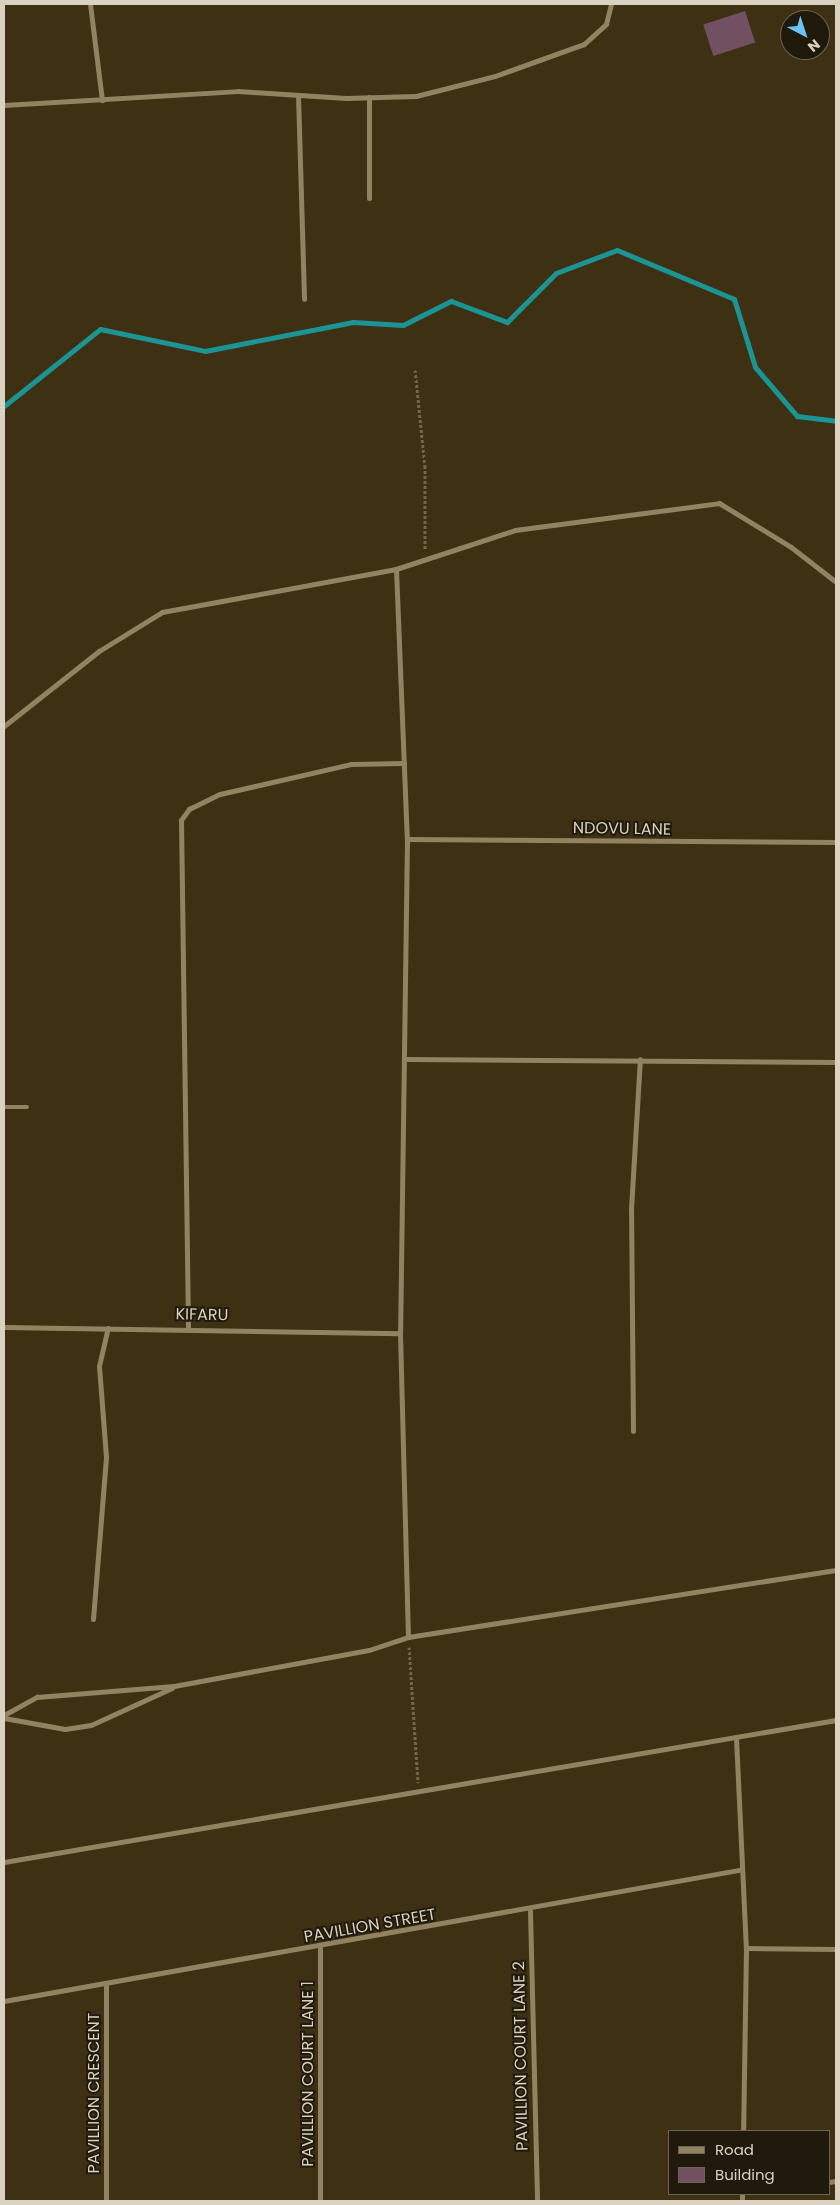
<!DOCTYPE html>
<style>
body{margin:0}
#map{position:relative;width:840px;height:2205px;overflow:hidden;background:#3e3113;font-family:Poppins,sans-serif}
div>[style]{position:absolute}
.stream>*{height:5px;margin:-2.5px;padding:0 2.5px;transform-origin:2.5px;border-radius:2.5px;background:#1b9494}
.building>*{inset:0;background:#705061;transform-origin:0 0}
.path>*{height:3px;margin-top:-1.5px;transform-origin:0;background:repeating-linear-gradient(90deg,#72664d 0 2.5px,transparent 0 5px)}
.lane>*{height:4px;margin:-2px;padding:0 2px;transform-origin:2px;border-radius:2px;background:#918362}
.street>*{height:5px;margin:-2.5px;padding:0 2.5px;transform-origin:2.5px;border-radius:2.5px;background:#918362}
span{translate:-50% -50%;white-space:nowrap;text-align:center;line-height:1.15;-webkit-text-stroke:4px #201a0d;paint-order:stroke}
.street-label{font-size:16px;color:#dad2c1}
.frame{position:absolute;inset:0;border:5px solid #dad2c1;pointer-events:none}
.legend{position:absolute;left:668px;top:2130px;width:162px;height:65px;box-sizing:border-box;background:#201a0d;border:1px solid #6a6455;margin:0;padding:6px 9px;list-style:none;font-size:15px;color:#dad2c1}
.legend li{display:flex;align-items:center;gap:10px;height:25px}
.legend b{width:25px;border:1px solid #6a6455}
.north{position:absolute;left:780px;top:10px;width:50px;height:50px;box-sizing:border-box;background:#201a0d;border:1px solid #6a6455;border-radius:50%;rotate:140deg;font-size:14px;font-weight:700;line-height:20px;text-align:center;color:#dad2c1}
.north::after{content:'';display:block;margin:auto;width:18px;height:22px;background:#6dc2f3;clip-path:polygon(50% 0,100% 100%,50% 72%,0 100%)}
</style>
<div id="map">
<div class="stream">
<div style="left:4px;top:406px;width:123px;rotate:-38.7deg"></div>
<div style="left:100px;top:329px;width:107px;rotate:11.8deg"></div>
<div style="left:205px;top:351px;width:151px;rotate:-11.1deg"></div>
<div style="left:353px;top:322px;width:50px;rotate:3.4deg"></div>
<div style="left:403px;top:325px;width:54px;rotate:-26.6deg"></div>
<div style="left:451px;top:301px;width:60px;rotate:20.6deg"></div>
<div style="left:507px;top:322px;width:69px;rotate:-45deg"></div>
<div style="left:556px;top:273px;width:65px;rotate:-20.7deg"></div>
<div style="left:617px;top:250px;width:127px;rotate:22.7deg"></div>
<div style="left:734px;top:299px;width:71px;rotate:72.8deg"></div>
<div style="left:755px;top:367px;width:65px;rotate:49.4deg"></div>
<div style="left:797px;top:416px;width:39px;rotate:7deg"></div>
</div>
<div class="building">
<div style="left:745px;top:11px;width:33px;height:44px;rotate:72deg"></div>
</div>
<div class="path">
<div style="left:415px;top:370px;width:97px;rotate:84.1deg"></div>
<div style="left:425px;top:466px;width:83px;rotate:90deg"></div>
<div style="left:409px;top:1647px;width:136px;rotate:86.2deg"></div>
</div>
<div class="lane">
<div style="left:4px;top:1107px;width:23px"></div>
</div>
<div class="street">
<div style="left:90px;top:4px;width:97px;rotate:82.9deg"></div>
<div style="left:298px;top:95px;width:204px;rotate:88.3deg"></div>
<div style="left:4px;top:105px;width:234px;rotate:-3.4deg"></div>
<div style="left:238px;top:91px;width:108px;rotate:3.7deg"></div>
<div style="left:346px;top:98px;width:70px;rotate:-1.6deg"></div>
<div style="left:416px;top:96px;width:81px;rotate:-14.2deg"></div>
<div style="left:495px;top:76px;width:95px;rotate:-19.8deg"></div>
<div style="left:584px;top:44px;width:30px;rotate:-42deg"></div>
<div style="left:606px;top:24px;width:21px;rotate:-76deg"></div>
<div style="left:369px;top:198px;width:101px;rotate:-90deg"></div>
<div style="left:396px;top:569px;width:270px;rotate:87.7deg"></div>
<div style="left:407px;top:839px;width:494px;rotate:90.8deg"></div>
<div style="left:400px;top:1333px;width:304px;rotate:88.5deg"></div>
<div style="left:4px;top:726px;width:121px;rotate:-38.3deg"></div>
<div style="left:99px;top:651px;width:74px;rotate:-31.8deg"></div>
<div style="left:162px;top:612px;width:238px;rotate:-10.4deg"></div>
<div style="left:396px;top:569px;width:125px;rotate:-18.1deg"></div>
<div style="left:515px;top:530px;width:206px;rotate:-7.5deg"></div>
<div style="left:719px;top:503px;width:84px;rotate:31.4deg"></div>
<div style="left:791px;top:547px;width:57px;rotate:37.9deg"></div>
<div style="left:407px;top:839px;width:429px;rotate:0.4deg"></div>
<div style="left:407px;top:1059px;width:429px;rotate:0.4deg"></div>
<div style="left:4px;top:1327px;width:396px;rotate:0.9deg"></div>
<div style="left:188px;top:1327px;width:507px;rotate:-90.79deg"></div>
<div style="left:181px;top:820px;width:14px;rotate:-54deg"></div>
<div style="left:189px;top:809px;width:34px;rotate:-26deg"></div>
<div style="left:220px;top:794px;width:134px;rotate:-12.9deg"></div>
<div style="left:351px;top:764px;width:53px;rotate:-1.1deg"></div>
<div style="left:633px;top:1431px;width:222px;rotate:-90.5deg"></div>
<div style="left:631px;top:1209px;width:150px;rotate:-86.6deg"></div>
<div style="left:93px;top:1619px;width:163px;rotate:-85.4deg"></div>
<div style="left:106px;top:1457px;width:91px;rotate:-94.4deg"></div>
<div style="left:99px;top:1366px;width:39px;rotate:-77deg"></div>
<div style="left:4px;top:1715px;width:38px;rotate:-29deg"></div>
<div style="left:37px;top:1697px;width:137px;rotate:-4.6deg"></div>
<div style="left:174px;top:1686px;width:198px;rotate:-10.5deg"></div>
<div style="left:369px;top:1650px;width:41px;rotate:-18.4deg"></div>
<div style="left:408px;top:1637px;width:433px;rotate:-8.9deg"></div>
<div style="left:4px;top:1718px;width:62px;rotate:10.2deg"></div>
<div style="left:65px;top:1729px;width:26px;rotate:-9deg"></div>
<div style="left:91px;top:1725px;width:89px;rotate:-24.6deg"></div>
<div style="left:736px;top:1738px;width:210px;rotate:87.3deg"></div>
<div style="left:746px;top:1948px;width:183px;rotate:90.9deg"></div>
<div style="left:4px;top:1862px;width:844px;rotate:-9.69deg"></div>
<div style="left:530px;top:1911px;width:290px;rotate:88.6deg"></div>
<div style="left:746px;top:1948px;width:90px;rotate:0.6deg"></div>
<div style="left:106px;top:1984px;width:217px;rotate:90deg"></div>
<div style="left:4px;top:2001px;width:747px;rotate:-10.11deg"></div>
<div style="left:829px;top:2182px;width:7px;rotate:-8deg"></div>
<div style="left:320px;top:2201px;width:253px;rotate:-90deg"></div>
<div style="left:742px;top:2201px;width:7px;rotate:-90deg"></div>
</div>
<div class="street-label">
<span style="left:622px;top:829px;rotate:1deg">NDOVU LANE</span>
<span style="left:202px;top:1315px;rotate:1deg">KIFARU</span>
<span style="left:370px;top:1926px;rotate:-10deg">PAVILLION STREET</span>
<span style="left:521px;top:2056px;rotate:-91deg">PAVILLION COURT LANE 2</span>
<span style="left:308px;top:2074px;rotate:-90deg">PAVILLION COURT LANE 1</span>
<span style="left:94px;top:2093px;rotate:-90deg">PAVILLION CRESCENT</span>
</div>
<div class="frame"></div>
<ul class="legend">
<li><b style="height:6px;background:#918362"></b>Road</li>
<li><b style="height:14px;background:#705061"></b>Building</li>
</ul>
<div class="north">N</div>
</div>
